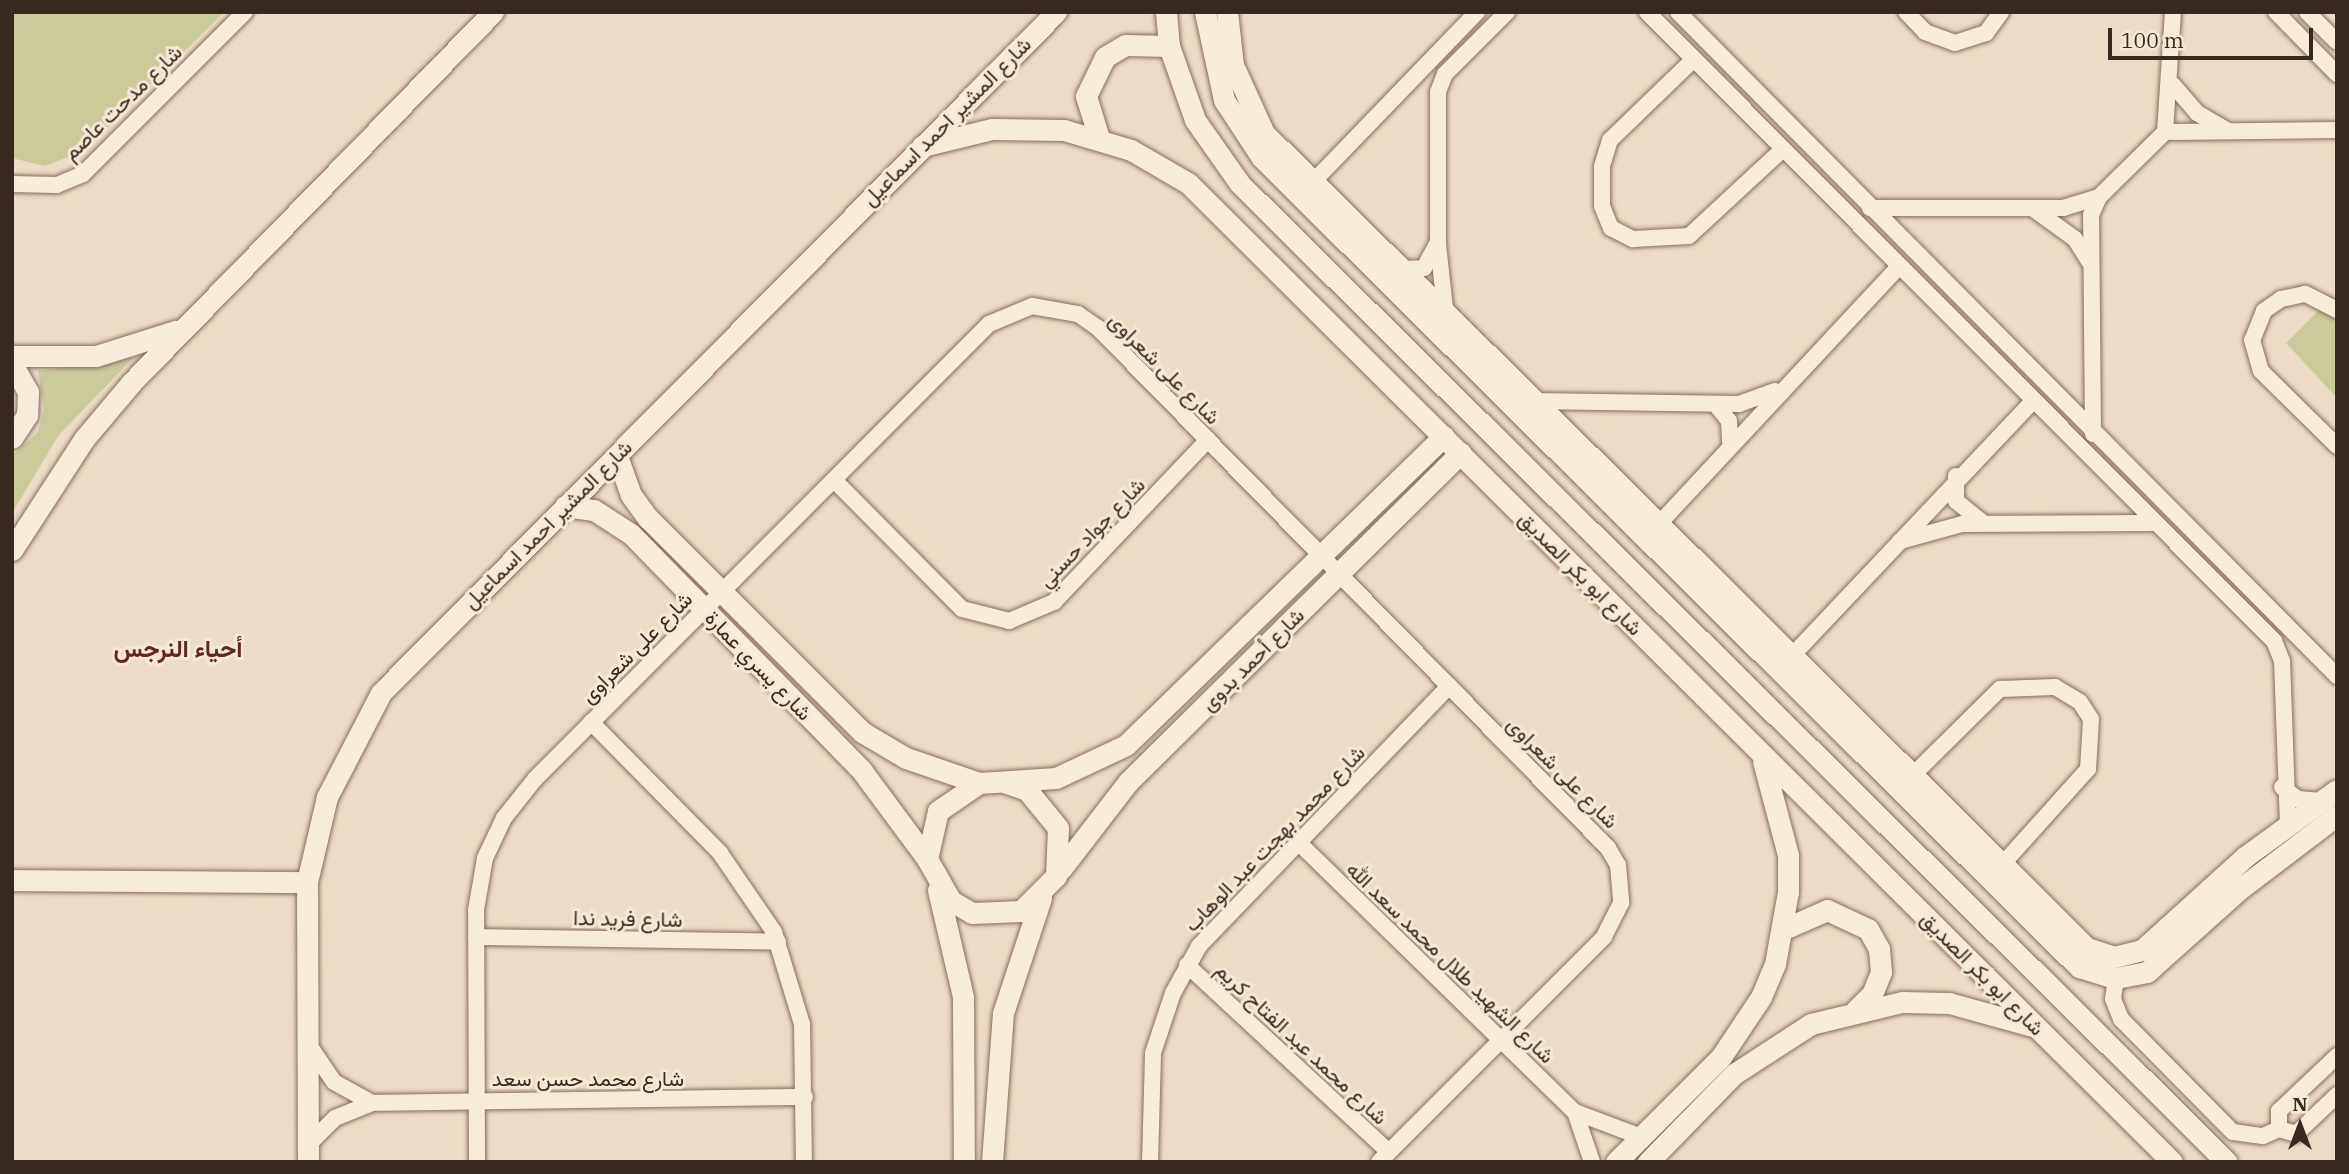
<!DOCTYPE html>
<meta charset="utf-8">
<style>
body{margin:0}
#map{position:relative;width:2349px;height:1174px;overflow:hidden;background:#ecdcc7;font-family:"IBM Plex Serif",Vazirmatn,serif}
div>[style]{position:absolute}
.green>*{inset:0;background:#caca9b}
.roads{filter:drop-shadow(0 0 2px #876e5d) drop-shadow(0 0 2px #876e5d)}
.street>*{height:16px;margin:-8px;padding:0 8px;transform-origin:8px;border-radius:8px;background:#f7ebda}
.secondary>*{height:21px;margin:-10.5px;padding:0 10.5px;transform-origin:10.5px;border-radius:10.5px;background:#f7ebda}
span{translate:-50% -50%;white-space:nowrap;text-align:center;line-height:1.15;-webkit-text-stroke:6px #f4e8d6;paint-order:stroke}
.street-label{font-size:21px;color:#382920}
.quarter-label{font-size:24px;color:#632722;font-weight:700}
.frame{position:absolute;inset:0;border:14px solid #382920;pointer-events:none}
.north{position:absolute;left:2265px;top:1090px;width:70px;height:70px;-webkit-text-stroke:5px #f4e8d6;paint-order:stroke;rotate:0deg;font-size:19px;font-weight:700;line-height:28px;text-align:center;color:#382920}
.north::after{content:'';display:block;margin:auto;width:24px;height:32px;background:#382920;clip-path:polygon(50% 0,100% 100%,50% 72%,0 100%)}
.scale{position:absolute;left:2108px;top:28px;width:205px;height:32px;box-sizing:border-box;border:4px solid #382920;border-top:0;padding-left:9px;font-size:21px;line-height:24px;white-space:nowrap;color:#382920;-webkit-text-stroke:5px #f4e8d6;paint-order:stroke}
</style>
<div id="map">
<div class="green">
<div style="clip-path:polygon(12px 12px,224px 12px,85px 150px,45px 166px,12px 158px)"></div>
<div style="clip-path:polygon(2324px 305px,2337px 318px,2337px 398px,2286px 343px)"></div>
<div style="clip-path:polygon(133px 358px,58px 436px,12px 513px,12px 456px,38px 432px,44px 410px,38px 371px)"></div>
</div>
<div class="roads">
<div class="street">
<div style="left:1647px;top:12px;width:888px;rotate:45.09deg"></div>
<div style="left:2274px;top:641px;width:22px;rotate:68deg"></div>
<div style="left:2282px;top:661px;width:164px;rotate:87.9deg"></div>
<div style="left:1678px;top:12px;width:936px;rotate:45.22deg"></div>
<div style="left:1906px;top:12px;width:28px;rotate:46deg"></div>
<div style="left:1925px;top:32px;width:32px;rotate:20deg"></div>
<div style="left:1955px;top:43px;width:33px;rotate:-18deg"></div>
<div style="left:1986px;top:33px;width:26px;rotate:-54deg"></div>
<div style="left:2276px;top:12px;width:87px;rotate:45.5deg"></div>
<div style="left:2307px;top:12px;width:42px;rotate:45deg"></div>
<div style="left:1694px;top:59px;width:117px;rotate:136deg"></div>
<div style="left:1610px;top:140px;width:28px;rotate:107deg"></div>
<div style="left:1602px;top:167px;width:39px;rotate:90deg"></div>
<div style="left:1602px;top:206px;width:24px;rotate:68deg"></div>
<div style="left:1611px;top:228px;width:25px;rotate:27deg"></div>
<div style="left:1633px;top:239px;width:56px;rotate:-3.1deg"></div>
<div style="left:1689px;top:236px;width:128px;rotate:-42.8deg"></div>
<div style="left:2173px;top:85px;width:37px;rotate:49deg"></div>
<div style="left:2197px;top:113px;width:34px;rotate:30deg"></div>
<div style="left:2165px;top:132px;width:172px;rotate:-0.7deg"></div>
<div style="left:1312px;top:183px;width:238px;rotate:-46deg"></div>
<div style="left:12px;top:184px;width:45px;rotate:1.3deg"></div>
<div style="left:57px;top:185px;width:28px;rotate:-23deg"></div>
<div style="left:83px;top:174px;width:229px;rotate:-45deg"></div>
<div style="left:1870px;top:208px;width:193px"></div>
<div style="left:2063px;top:208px;width:38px;rotate:-17deg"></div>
<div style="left:2035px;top:210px;width:49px;rotate:35.9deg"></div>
<div style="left:2075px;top:239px;width:26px;rotate:58deg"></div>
<div style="left:1399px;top:269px;width:25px;rotate:-2deg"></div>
<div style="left:1424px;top:268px;width:27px;rotate:-62deg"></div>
<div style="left:2337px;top:310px;width:36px;rotate:-153deg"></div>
<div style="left:2305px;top:294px;width:25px;rotate:168deg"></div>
<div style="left:2281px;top:299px;width:21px;rotate:145deg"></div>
<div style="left:2264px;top:311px;width:31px;rotate:112deg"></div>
<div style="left:2252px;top:340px;width:32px;rotate:74deg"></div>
<div style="left:2261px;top:371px;width:107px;rotate:44.6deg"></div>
<div style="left:1446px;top:317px;width:73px;rotate:-96.3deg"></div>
<div style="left:1438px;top:244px;width:152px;rotate:-90deg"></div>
<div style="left:1438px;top:92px;width:19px;rotate:-69deg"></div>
<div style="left:1445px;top:74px;width:88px;rotate:-45deg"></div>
<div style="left:1530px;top:401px;width:209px;rotate:0.8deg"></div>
<div style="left:1739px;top:404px;width:38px;rotate:-20deg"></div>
<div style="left:1716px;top:405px;width:21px;rotate:51deg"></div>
<div style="left:1729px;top:421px;width:21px;rotate:87deg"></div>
<div style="left:2093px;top:434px;width:219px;rotate:-90.5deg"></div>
<div style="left:2091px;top:215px;width:20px;rotate:-66deg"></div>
<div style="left:2099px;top:197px;width:93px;rotate:-44.6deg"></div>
<div style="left:2165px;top:132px;width:120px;rotate:-86.2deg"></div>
<div style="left:1956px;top:476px;width:25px;rotate:90deg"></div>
<div style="left:1956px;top:501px;width:33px;rotate:39deg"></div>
<div style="left:834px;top:480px;width:182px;rotate:45.2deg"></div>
<div style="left:962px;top:609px;width:49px;rotate:14.3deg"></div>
<div style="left:1009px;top:621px;width:49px;rotate:-22.9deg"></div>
<div style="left:1054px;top:602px;width:224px;rotate:-46.5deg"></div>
<div style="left:1656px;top:527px;width:353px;rotate:-47deg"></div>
<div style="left:1900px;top:541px;width:64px;rotate:-15.3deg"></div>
<div style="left:1962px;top:524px;width:190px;rotate:-0.3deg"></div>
<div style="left:1789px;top:659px;width:352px;rotate:-46.6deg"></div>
<div style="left:591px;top:722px;width:184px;rotate:45.4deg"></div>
<div style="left:720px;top:853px;width:96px;rotate:55.6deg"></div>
<div style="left:774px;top:932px;width:96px;rotate:73.1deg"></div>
<div style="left:802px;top:1024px;width:138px;rotate:89.2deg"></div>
<div style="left:1910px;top:778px;width:127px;rotate:-44.7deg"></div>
<div style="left:2000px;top:689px;width:55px;rotate:-2.1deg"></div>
<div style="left:2055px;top:687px;width:29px;rotate:31deg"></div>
<div style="left:2080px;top:702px;width:20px;rotate:57deg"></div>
<div style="left:2091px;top:719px;width:50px;rotate:93.4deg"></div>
<div style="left:2088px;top:769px;width:130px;rotate:131.9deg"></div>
<div style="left:2282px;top:787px;width:20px;rotate:37deg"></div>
<div style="left:2298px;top:799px;width:24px;rotate:5deg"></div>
<div style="left:1297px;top:841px;width:388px;rotate:44.3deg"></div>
<div style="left:1575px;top:1112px;width:71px;rotate:20.7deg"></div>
<div style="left:476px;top:937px;width:302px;rotate:0.9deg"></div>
<div style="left:1187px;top:965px;width:275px;rotate:42.8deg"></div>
<div style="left:2116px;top:978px;width:21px;rotate:98deg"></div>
<div style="left:2113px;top:999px;width:22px;rotate:68deg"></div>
<div style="left:2121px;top:1019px;width:159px;rotate:45.3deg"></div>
<div style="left:2233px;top:1132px;width:30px;rotate:8deg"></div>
<div style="left:2263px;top:1136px;width:17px;rotate:-24deg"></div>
<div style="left:307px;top:1042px;width:48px;rotate:56deg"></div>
<div style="left:334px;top:1082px;width:43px;rotate:28.9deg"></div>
<div style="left:2337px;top:1056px;width:80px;rotate:136.5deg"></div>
<div style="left:2279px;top:1111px;width:18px;rotate:90deg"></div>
<div style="left:2279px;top:1129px;width:18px;rotate:16deg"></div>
<div style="left:2296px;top:1134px;width:57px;rotate:-43.6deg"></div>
<div style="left:1575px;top:1112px;width:53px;rotate:71.2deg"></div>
<div style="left:308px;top:1145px;width:38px;rotate:-45deg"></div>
<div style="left:335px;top:1118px;width:40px;rotate:-22deg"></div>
<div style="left:372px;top:1103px;width:433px;rotate:-0.8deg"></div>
<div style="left:477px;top:1162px;width:252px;rotate:-90.2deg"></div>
<div style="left:476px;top:910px;width:53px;rotate:-80.2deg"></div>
<div style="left:485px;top:858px;width:44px;rotate:-64.6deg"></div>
<div style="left:504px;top:818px;width:50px;rotate:-51.5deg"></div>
<div style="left:535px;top:779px;width:643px;rotate:-45.06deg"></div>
<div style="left:989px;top:324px;width:47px;rotate:-22.7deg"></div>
<div style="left:1032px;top:306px;width:47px;rotate:9.9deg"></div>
<div style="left:1078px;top:314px;width:24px;rotate:35deg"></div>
<div style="left:1098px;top:328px;width:728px;rotate:45.56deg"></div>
<div style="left:1608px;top:848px;width:20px;rotate:60deg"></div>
<div style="left:1618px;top:865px;width:38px;rotate:85deg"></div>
<div style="left:1621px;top:903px;width:38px;rotate:117deg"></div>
<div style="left:1604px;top:937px;width:318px;rotate:135deg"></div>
<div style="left:1150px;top:1162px;width:109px;rotate:-88.4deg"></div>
<div style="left:1153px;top:1053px;width:63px;rotate:-71.6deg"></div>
<div style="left:1173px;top:993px;width:54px;rotate:-61deg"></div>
<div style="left:1199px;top:946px;width:361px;rotate:-46.1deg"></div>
</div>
<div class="secondary">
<div style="left:1166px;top:12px;width:34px;rotate:85deg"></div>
<div style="left:1169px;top:46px;width:78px;rotate:70.6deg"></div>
<div style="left:1195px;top:120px;width:78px;rotate:54.9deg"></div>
<div style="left:1240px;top:184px;width:1389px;rotate:44.74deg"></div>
<div style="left:1205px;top:12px;width:90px;rotate:77.8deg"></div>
<div style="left:1224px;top:100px;width:69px;rotate:56.8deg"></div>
<div style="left:1262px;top:158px;width:1150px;rotate:44.72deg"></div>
<div style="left:2079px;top:967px;width:39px;rotate:17deg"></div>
<div style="left:2116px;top:978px;width:32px;rotate:-11deg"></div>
<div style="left:2147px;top:972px;width:126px;rotate:-41.8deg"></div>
<div style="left:2241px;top:888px;width:121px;rotate:-37.2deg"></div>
<div style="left:1227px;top:12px;width:53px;rotate:83.5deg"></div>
<div style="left:1233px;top:65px;width:75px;rotate:65.5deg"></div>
<div style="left:1264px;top:133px;width:1158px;rotate:44.72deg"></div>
<div style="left:2087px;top:948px;width:28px;rotate:18deg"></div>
<div style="left:2114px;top:957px;width:29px;rotate:-14deg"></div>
<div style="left:2142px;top:950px;width:140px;rotate:-42.1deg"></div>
<div style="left:2246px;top:856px;width:112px;rotate:-36deg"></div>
<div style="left:1099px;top:138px;width:44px;rotate:-107.2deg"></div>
<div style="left:1086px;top:96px;width:43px;rotate:-64deg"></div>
<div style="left:1105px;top:57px;width:23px;rotate:-31deg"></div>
<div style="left:1125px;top:45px;width:44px;rotate:1.3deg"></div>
<div style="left:922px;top:146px;width:72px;rotate:-13.7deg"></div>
<div style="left:992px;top:129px;width:72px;rotate:0.8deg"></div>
<div style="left:1064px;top:130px;width:70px;rotate:16.6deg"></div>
<div style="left:1131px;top:150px;width:66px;rotate:30.1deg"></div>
<div style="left:1188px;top:183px;width:1388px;rotate:44.85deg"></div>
<div style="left:12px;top:356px;width:84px"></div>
<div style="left:96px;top:356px;width:83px;rotate:-17.6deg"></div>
<div style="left:12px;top:364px;width:32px;rotate:60deg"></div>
<div style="left:28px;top:392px;width:23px;rotate:92deg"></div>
<div style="left:27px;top:415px;width:27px;rotate:123deg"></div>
<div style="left:617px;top:456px;width:41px;rotate:70.3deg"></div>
<div style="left:631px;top:495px;width:29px;rotate:54deg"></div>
<div style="left:648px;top:518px;width:303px;rotate:45deg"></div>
<div style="left:862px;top:732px;width:51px;rotate:30.6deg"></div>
<div style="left:906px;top:758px;width:77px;rotate:18.9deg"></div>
<div style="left:565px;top:506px;width:29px;rotate:8deg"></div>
<div style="left:594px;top:510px;width:44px;rotate:33deg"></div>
<div style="left:631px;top:534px;width:331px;rotate:45.7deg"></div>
<div style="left:862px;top:771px;width:109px;rotate:53.5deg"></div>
<div style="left:12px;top:550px;width:132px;rotate:-57deg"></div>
<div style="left:84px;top:439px;width:75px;rotate:-49.9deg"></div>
<div style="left:132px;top:382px;width:517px;rotate:-45.71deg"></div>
<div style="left:1004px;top:782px;width:24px;rotate:19deg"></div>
<div style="left:1027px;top:790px;width:49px;rotate:50.8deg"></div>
<div style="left:1058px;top:828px;width:48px;rotate:92.4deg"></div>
<div style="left:1056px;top:876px;width:49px;rotate:135deg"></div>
<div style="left:1021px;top:911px;width:49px;rotate:177.7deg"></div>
<div style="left:972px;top:913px;width:24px;rotate:-150deg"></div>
<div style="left:951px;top:901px;width:48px;rotate:-119.7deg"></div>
<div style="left:927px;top:859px;width:49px;rotate:-77.1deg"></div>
<div style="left:938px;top:811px;width:50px;rotate:-34.3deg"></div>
<div style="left:979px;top:783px;width:77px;rotate:-3.7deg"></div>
<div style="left:1056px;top:778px;width:77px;rotate:-25.2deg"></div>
<div style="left:1126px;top:745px;width:443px;rotate:-44.2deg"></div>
<div style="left:1061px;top:869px;width:110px;rotate:-52.4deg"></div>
<div style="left:1128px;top:782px;width:468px;rotate:-44.7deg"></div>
<div style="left:12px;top:880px;width:295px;rotate:0.4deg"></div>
<div style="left:938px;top:890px;width:110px;rotate:76.8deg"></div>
<div style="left:963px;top:997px;width:165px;rotate:89.7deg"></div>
<div style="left:1784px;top:929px;width:47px;rotate:-23.8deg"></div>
<div style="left:1827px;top:910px;width:45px;rotate:24.9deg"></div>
<div style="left:1868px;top:929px;width:23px;rotate:61deg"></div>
<div style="left:1879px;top:949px;width:23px;rotate:85deg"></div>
<div style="left:1881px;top:972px;width:24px;rotate:112deg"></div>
<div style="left:1872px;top:994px;width:23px;rotate:135deg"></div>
<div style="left:308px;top:1162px;width:280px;rotate:-90.2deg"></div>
<div style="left:307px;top:882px;width:87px;rotate:-76.8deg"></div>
<div style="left:327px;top:797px;width:117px;rotate:-62.6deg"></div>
<div style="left:381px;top:693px;width:959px;rotate:-45.25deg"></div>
<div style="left:992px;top:1162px;width:149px;rotate:-85.8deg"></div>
<div style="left:1003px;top:1013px;width:121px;rotate:-71.7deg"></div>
<div style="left:1616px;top:1162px;width:148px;rotate:-45deg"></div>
<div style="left:1721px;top:1057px;width:72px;rotate:-56.3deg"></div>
<div style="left:1761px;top:997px;width:36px;rotate:-67deg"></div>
<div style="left:1775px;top:964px;width:73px;rotate:-79.8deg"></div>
<div style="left:1788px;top:892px;width:37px;rotate:-90deg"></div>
<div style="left:1788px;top:855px;width:97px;rotate:-104.9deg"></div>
<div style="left:1648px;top:1162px;width:123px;rotate:-45.7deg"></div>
<div style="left:1734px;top:1074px;width:92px;rotate:-33deg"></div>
<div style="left:1811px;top:1024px;width:94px;rotate:-13.6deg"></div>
<div style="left:1902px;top:1002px;width:47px;rotate:1.2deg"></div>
<div style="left:1949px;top:1003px;width:86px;rotate:15.5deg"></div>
</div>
</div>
<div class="street-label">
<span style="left:122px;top:102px;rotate:-44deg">شارع مدحت عاصم</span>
<span style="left:946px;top:121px;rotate:-45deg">شارع المشير احمد اسماعيل</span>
<span style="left:1165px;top:368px;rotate:45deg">شارع على شعراوى</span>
<span style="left:547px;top:524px;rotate:-45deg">شارع المشير احمد اسماعيل</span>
<span style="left:1091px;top:532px;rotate:-46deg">شارع جواد حسني</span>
<span style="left:1581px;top:573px;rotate:45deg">شارع ابو بكر الصديق</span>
<span style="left:636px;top:647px;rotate:-45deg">شارع على شعراوى</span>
<span style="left:1252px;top:659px;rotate:-45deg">شارع أحمد بدوى</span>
<span style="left:759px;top:665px;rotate:46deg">شارع يسري عمارة</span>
<span style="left:1563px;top:772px;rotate:45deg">شارع على شعراوى</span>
<span style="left:1274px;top:838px;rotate:-46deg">شارع محمد بهجت عبد الوهاب</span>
<span style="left:628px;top:918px;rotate:1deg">شارع فريد ندا</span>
<span style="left:1451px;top:962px;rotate:44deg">شارع الشهيد طلال محمد سعد الله</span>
<span style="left:1983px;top:973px;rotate:45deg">شارع ابو بكر الصديق</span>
<span style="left:1302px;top:1043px;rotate:43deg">شارع محمد عبد الفتاح كريم</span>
<span style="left:588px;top:1078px">شارع محمد حسن سعد</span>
</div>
<div class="quarter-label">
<span style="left:178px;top:649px">أحياء النرجس</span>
</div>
<div class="frame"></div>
<div class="north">N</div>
<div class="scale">100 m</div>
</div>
